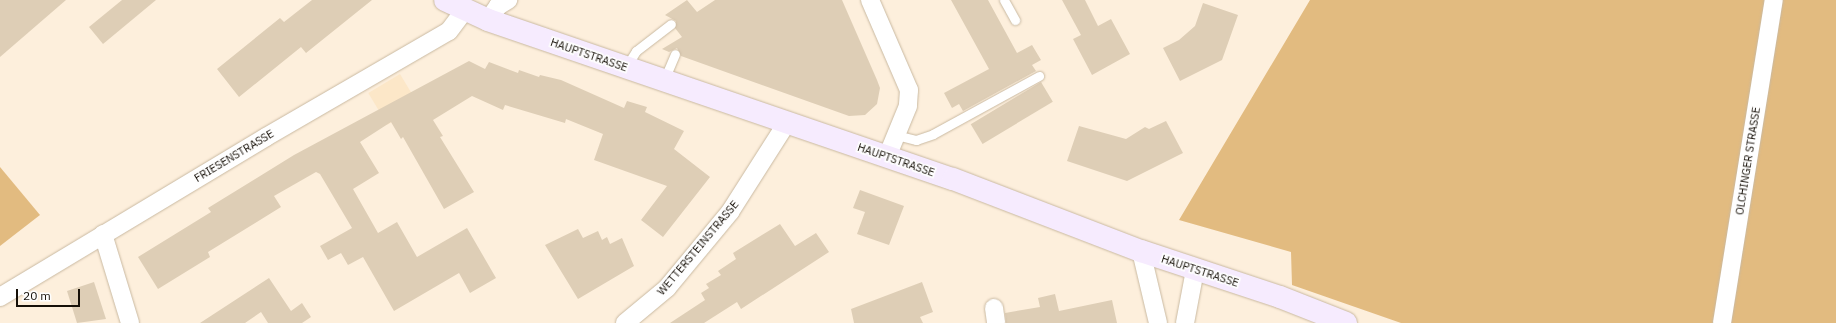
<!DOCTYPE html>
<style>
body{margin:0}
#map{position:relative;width:1836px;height:323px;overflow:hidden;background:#fdefdc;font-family:"IBM Plex Sans",sans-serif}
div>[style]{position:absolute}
.built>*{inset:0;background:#fce7c8;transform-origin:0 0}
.green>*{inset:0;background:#e2bb80}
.building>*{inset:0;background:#deceb6;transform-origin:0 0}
.roads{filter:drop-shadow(0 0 1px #c9b9a1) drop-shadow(0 0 1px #c9b9a1)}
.lane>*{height:9px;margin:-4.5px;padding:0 4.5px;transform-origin:4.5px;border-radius:4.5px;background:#fff}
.street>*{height:18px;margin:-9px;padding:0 9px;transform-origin:9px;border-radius:9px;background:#fff}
.secondary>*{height:22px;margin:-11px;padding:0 11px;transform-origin:11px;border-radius:11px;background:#f6ebfe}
span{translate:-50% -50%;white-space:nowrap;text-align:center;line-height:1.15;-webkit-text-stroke:3.5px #fefefe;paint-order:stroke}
.street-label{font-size:11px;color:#161008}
.scale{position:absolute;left:16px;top:289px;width:64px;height:18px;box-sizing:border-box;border:2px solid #161008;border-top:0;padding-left:5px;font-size:12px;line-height:14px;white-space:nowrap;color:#161008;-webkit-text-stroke:3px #fefefe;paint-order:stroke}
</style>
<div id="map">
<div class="built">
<div style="left:400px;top:74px;width:37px;height:37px;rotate:59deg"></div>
</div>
<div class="green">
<div style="clip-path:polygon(1310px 0,1836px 0,1836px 323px,1401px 323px,1292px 285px,1291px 252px,1179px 220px)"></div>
<div style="clip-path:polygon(0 167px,40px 215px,0 246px)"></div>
</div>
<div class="building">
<div style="clip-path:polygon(0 0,66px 0,0 57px)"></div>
<div style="clip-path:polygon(122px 0,156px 0,103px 44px,89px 27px)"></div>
<div style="clip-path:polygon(312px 0,372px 0,306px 53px,301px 47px,239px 97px,217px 69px,280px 18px,284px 22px)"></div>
<div style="clip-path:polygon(687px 0,697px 12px,715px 0,842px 0,877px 80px,880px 88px,877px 104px,865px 115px,849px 116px,681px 56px,677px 48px,669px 52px,662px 49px,682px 37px,675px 28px,676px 21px,665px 15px)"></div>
<div style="clip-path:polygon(951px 0,988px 0,1017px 53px,1032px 45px,1041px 60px,1032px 65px,1036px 71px,963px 111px,959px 104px,952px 108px,944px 93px,989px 69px)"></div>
<div style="clip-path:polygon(1062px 0,1085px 0,1098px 26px,1111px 19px,1130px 54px,1092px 75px,1073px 39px,1081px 35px)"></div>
<div style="clip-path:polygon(1203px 3px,1238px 15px,1222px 60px,1180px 81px,1163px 48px,1179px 40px,1195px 26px)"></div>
<div style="clip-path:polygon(469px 61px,485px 69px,489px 62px,518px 73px,519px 70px,539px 77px,540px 75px,561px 80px,624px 108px,627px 101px,647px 107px,645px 112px,684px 131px,674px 149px,710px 177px,663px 237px,641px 220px,667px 186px,594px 160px,603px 134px,566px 119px,565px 123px,505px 105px,503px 110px,472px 96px,433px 120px,443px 136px,440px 137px,474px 192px,444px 209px,403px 137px,401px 139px,391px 122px,360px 142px,379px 173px,353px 189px,378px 233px,397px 222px,417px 257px,467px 228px,496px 278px,470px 293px,459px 273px,394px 311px,363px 257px,348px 265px,341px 253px,328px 260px,320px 246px,352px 228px,320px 174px,316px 172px,274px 196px,281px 207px,208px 252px,210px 257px,158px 289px,138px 257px,211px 212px,208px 208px,294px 155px)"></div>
<div style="left:1041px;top:82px;width:23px;height:82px;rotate:59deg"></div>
<div style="clip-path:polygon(1166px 121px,1183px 153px,1127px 181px,1067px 161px,1079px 126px,1126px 139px,1145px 127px,1149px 129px)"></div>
<div style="clip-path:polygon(860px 190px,904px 206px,889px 245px,857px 234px,865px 212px,853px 208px)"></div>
<div style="clip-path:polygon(780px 224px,795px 246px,816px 233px,829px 252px,741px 309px,737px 302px,704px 323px,670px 323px,705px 300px,701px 293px,709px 288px,706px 284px,721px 275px,718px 271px,736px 259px,733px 253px)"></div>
<div style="clip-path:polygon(578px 229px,583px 238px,598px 231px,602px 240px,607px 237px,610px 244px,622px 238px,634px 266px,578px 299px,545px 245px)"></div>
<div style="clip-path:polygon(269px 278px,291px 311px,302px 303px,311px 317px,302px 323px,268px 323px,261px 312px,245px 323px,200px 323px)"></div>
<div style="clip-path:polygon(94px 282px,106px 319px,77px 323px,67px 291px)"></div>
<div style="clip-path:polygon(922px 282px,933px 312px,920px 317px,923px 323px,854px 323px,851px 309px)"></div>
<div style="clip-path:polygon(1055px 294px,1059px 311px,1112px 300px,1117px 323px,1006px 323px,1005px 313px,1040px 307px,1038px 298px)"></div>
</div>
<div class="roads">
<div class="lane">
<div style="left:1004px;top:0;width:23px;rotate:61deg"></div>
<div style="left:626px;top:67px;width:19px;rotate:-58deg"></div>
<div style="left:636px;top:51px;width:44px;rotate:-37.6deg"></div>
<div style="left:664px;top:80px;width:28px;rotate:-67deg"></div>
<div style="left:896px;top:135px;width:21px;rotate:14deg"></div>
<div style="left:916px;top:140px;width:18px;rotate:-19deg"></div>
<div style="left:933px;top:134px;width:121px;rotate:-28.7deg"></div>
</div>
<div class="street">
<div style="left:870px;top:0;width:98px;rotate:66.6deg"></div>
<div style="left:909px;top:90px;width:16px;rotate:94deg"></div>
<div style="left:908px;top:106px;width:55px;rotate:112.4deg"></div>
<div style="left:488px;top:20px;width:17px;rotate:-54deg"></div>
<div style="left:498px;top:6px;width:12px;rotate:-31deg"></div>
<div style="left:103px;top:234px;width:93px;rotate:73.1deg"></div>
<div style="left:1141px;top:251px;width:74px;rotate:76.7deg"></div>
<div style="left:0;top:297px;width:310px;rotate:-31deg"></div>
<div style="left:266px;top:137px;width:211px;rotate:-30.1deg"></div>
<div style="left:449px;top:31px;width:25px;rotate:-53deg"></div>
<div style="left:994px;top:308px;width:15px;rotate:82deg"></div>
<div style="left:625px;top:323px;width:55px;rotate:-39.8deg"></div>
<div style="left:667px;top:288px;width:99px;rotate:-50.3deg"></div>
<div style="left:730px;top:212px;width:104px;rotate:-57.5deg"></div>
<div style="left:1185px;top:323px;width:54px;rotate:-79.3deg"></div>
<div style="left:1722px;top:323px;width:327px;rotate:-80.9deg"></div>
</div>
<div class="secondary">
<div style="left:445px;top:0;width:47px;rotate:24.9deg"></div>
<div style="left:488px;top:20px;width:491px;rotate:18.9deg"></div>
<div style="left:953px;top:179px;width:201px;rotate:21deg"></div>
<div style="left:1141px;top:251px;width:146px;rotate:18.3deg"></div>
<div style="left:1280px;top:297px;width:71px;rotate:21.5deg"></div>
</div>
</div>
<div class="street-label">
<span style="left:589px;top:55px;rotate:19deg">HAUPTSTRASSE</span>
<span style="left:234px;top:156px;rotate:-31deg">FRIESENSTRASSE</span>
<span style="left:896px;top:160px;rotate:19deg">HAUPTSTRASSE</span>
<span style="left:1748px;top:161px;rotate:-81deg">OLCHINGER STRASSE</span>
<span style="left:698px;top:248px;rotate:-50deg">WETTERSTEINSTRASSE</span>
<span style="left:1200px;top:271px;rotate:18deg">HAUPTSTRASSE</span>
</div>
<div class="scale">20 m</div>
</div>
